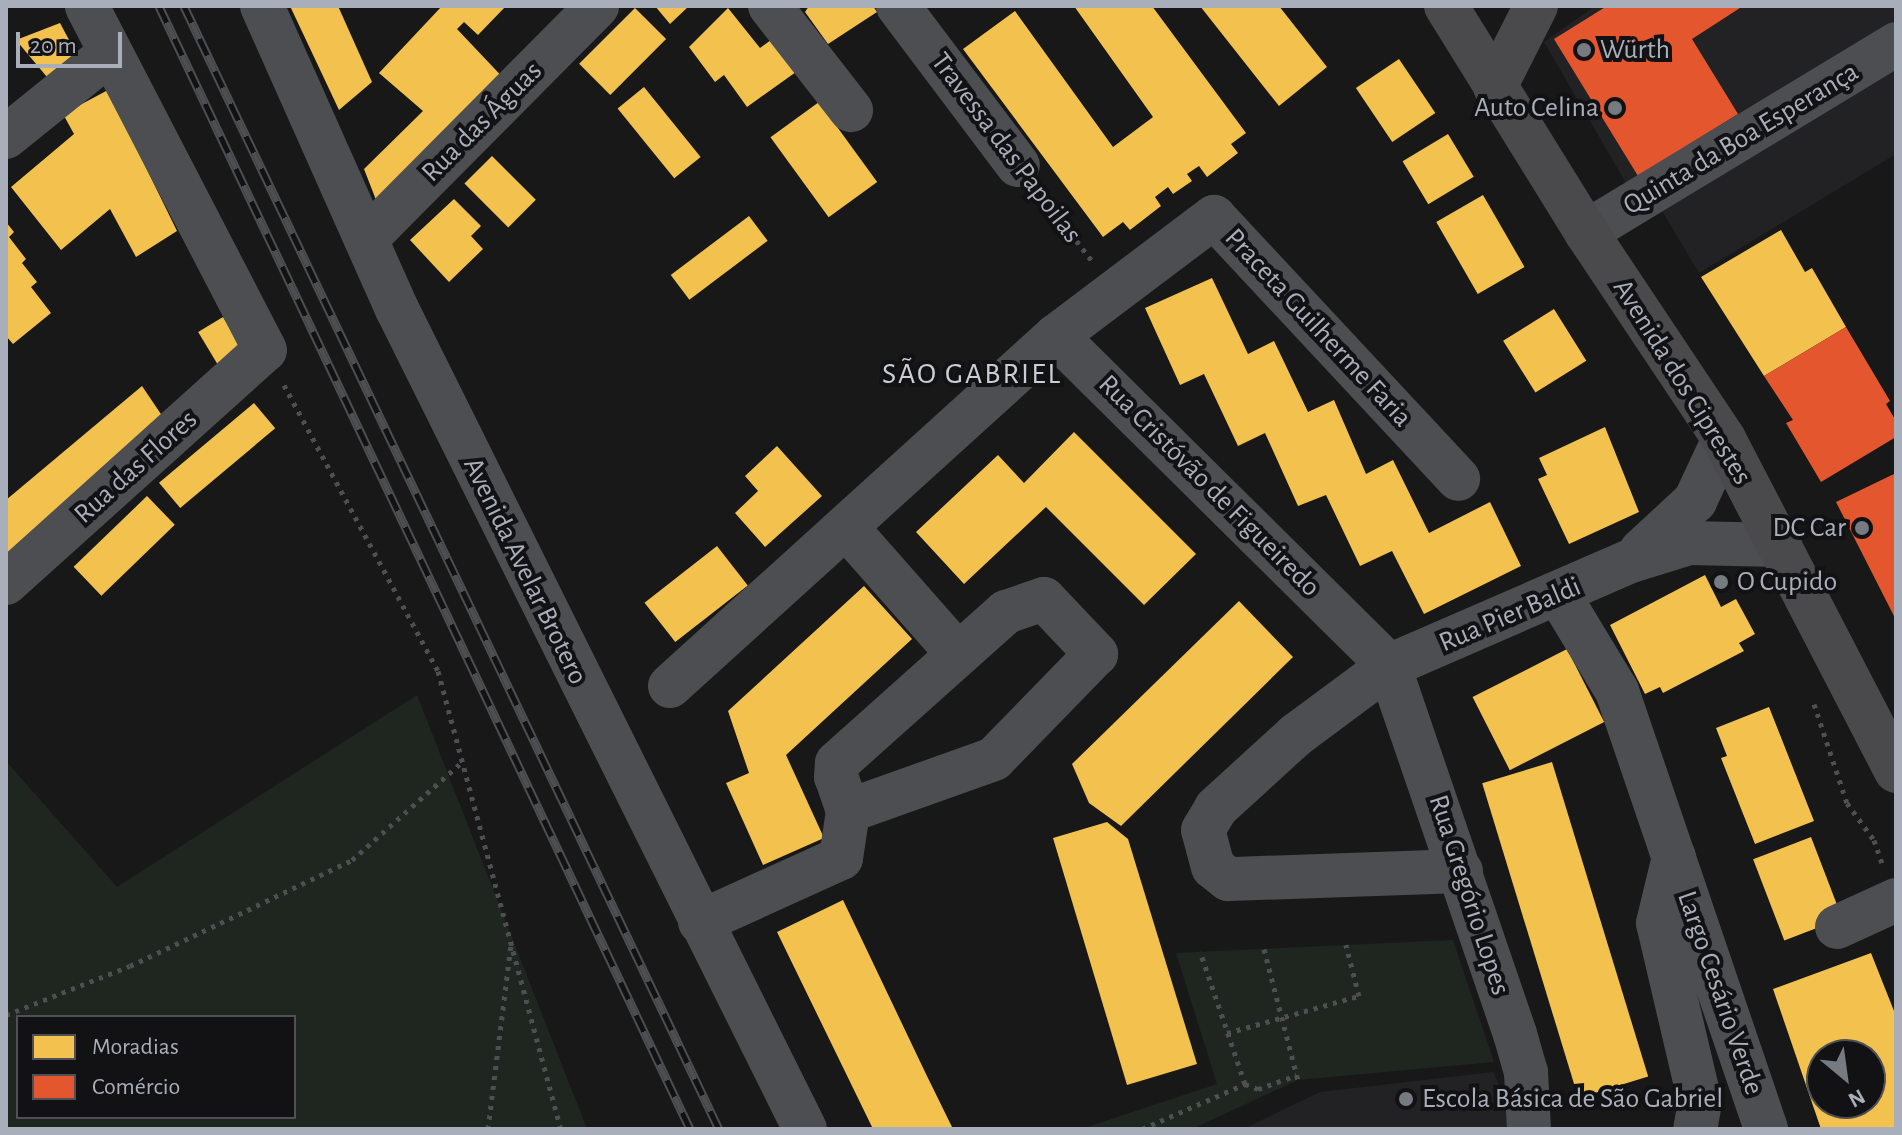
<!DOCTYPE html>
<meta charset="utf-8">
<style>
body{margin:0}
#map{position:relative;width:1902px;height:1135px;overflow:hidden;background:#181818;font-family:"Alegreya Sans",sans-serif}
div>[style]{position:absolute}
.built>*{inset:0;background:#222224}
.green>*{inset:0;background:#1e261f}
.homes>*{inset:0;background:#f2c14e;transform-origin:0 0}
.shops>*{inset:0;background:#e4572e}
.path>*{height:5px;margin-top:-2.5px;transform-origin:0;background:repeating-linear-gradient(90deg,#4e4f53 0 4px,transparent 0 10px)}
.minor>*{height:44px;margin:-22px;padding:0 22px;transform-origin:22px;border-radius:22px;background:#4c4e51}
.major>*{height:44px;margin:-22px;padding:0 22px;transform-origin:22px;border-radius:22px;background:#4a4a4d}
.rail>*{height:9px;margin-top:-4.5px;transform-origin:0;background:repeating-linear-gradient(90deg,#121214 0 18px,#4c4e51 0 36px);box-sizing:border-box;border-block:2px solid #4c4e51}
.dots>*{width:22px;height:22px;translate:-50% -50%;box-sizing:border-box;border:4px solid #121214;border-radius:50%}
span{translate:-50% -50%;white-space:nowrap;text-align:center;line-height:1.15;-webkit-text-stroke:8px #121214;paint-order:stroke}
.poi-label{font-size:28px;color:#a8aeba}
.left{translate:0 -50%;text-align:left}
.right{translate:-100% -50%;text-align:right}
.street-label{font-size:28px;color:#a8aeba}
.neighbourhood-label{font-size:30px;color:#cacdd6;letter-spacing:2px}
.frame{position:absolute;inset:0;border:8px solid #a8aeba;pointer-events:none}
.legend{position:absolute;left:16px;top:1015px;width:280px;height:104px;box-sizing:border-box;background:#121214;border:2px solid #4e5056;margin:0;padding:10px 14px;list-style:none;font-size:24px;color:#a8aeba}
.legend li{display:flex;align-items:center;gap:16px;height:40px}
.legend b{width:40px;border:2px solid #4e5056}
.north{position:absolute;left:1806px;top:1039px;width:80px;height:80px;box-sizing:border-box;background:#121214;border:2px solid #4e5056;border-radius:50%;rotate:151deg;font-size:22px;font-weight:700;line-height:32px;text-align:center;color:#a8aeba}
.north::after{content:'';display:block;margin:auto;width:28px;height:36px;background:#767a81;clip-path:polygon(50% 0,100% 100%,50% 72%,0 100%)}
.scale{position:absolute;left:16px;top:32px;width:106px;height:36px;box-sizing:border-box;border:4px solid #a8aeba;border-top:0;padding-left:10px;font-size:24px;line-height:28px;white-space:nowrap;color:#a8aeba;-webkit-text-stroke:6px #121214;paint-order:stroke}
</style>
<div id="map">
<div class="built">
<div style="clip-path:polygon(1595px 6px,1896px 6px,1896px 154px,1699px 273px,1642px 177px,1626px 183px,1544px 42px)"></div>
<div style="clip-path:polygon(1493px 1072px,1509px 1105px,1507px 1129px,1243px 1129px,1320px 1092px)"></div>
</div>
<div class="green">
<div style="clip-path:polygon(evenodd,417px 695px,587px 1129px,6px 1129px,6px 761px,117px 887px,417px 695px,18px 1017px,294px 1017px,294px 1117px,18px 1117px,18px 1017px)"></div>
<div style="clip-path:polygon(1453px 940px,1494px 1062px,1298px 1080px,1192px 1129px,1081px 1129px,1217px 1084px,1176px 953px)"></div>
</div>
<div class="homes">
<div style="clip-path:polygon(290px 6px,338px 6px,372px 82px,339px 110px)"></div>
<div style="clip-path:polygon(442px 6px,506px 6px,478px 35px,464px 22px,457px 29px,510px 85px,378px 205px,364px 169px,423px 111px,379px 73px)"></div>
<div style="clip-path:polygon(655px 6px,689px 6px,670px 24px)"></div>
<div style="clip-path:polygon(809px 6px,873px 6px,877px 12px,828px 44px,805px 12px)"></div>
<div style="clip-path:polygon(1074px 6px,1152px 6px,1246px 133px,1231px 144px,1238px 153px,1207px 177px,1199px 166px,1187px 174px,1192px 181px,1173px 194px,1168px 187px,1155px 197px,1161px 206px,1130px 230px,1123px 222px,1103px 237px,963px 49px,1015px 11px,1113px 147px,1153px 117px)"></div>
<div style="clip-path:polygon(1200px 6px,1279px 6px,1327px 67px,1279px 106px)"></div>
<div style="left:635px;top:8px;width:44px;height:79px;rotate:45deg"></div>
<div style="clip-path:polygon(728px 8px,760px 48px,771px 40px,796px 72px,747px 107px,724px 75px,715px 82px,689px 47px)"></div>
<div style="clip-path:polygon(60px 23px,77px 55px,47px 77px,16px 40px)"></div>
<div style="left:1399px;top:59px;width:65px;height:52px;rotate:56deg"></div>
<div style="left:644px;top:87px;width:90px;height:34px;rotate:51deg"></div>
<div style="clip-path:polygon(108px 90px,177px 231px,136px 257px,110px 209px,61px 250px,11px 187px,74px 134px,63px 114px)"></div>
<div style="left:819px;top:102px;width:99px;height:60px;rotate:54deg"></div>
<div style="left:1448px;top:134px;width:50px;height:53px;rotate:59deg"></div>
<div style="left:492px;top:156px;width:62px;height:39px;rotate:45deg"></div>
<div style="left:1483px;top:195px;width:83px;height:54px;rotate:60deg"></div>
<div style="clip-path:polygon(454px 199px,481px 226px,471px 236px,483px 249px,449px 282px,410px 240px)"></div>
<div style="left:749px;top:216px;width:31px;height:98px;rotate:53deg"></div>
<div style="clip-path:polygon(6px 222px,14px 232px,9px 237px,26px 259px,22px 263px,37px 282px,31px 287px,51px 313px,13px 344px,6px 336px)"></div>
<div style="clip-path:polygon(1781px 230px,1805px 272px,1812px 268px,1846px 327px,1764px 376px,1701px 277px)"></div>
<div style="clip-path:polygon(1212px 278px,1248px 354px,1274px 341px,1308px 412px,1334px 400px,1366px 474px,1393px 460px,1429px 533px,1490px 502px,1521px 566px,1424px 614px,1392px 551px,1360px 566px,1326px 495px,1298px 506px,1265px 433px,1238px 446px,1204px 374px,1180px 385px,1145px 308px)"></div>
<div style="left:1554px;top:309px;width:61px;height:60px;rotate:58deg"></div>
<div style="left:223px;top:317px;width:47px;height:29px;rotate:59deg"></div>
<div style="clip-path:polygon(142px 386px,167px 423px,11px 556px,6px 551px,6px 500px)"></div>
<div style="left:254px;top:403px;width:33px;height:124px;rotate:50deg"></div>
<div style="clip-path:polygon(1605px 427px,1639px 512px,1569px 544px,1538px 479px,1547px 475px,1539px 458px)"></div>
<div style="clip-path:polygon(1074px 432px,1196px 554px,1144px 605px,1046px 507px,964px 584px,916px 532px,998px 455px,1024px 483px)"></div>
<div style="clip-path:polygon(777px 446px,822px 496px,765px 547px,735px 513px,758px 491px,745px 476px)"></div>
<div style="left:147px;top:496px;width:40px;height:102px;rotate:46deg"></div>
<div style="left:717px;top:546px;width:50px;height:92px;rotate:52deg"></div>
<div style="clip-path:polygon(1705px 575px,1721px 607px,1736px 599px,1755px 634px,1739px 643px,1744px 651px,1663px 693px,1660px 687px,1645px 694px,1610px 625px)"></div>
<div style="clip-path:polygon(864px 586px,912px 639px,786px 755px,824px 838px,763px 865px,726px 783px,749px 773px,728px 711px)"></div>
<div style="clip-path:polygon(1239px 601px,1293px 657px,1121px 826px,1089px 803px,1072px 764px)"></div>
<div style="left:1567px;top:649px;width:82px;height:106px;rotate:63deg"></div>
<div style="clip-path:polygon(1769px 707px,1814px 821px,1755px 844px,1721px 758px,1727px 756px,1716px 728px)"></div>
<div style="left:1552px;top:762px;width:329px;height:73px;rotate:73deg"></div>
<div style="clip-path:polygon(1107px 822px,1128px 839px,1197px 1064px,1127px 1085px,1053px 838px)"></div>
<div style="left:1811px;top:837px;width:87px;height:62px;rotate:69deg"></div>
<div style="clip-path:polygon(843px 900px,926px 1074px,953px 1129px,873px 1129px,777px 932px)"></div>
<div style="clip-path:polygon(evenodd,1871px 953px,1896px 1016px,1896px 1129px,1821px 1129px,1773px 989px,1871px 953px,1822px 1055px,1870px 1055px,1870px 1103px,1822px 1103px,1822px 1055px)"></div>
</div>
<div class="shops">
<div style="clip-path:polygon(1607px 6px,1743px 6px,1692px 39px,1738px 114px,1638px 176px,1554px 39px)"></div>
<div style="clip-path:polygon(1846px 327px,1890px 401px,1886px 404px,1896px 421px,1896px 437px,1821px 482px,1786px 423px,1793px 420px,1764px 376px)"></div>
<div style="clip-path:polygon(1896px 473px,1896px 620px,1836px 502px)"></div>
</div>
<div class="path">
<div style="left:1040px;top:193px;width:86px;rotate:52.6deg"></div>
<div style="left:284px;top:385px;width:325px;rotate:61.7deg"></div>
<div style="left:438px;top:671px;width:474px;rotate:75deg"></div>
<div style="left:1814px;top:704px;width:104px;rotate:71.6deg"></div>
<div style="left:1847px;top:803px;width:46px;rotate:53.9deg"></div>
<div style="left:1874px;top:840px;width:24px;rotate:71deg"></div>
<div style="left:1264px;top:949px;width:135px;rotate:75.5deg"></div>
<div style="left:6px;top:1015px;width:133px;rotate:-21.6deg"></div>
<div style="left:130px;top:966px;width:246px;rotate:-25.5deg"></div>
<div style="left:352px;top:860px;width:149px;rotate:-41.7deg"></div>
<div style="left:1227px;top:1033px;width:137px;rotate:-15.7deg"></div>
<div style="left:1359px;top:996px;width:53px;rotate:-104.3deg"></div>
<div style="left:1245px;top:1084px;width:14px;rotate:21deg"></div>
<div style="left:1258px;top:1089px;width:41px;rotate:-19.7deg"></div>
<div style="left:488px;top:1129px;width:186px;rotate:-82.9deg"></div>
<div style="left:1142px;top:1129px;width:112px;rotate:-23.6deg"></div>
<div style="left:1245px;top:1084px;width:140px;rotate:-108.7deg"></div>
</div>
<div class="minor">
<div style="left:262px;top:6px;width:332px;rotate:66deg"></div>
<div style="left:397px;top:309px;width:916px;rotate:63.55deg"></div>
<div style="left:770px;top:6px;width:132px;rotate:52.1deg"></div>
<div style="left:898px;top:6px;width:199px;rotate:53deg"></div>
<div style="left:6px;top:137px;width:134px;rotate:-38.9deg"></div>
<div style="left:1586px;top:232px;width:363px;rotate:-31.2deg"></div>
<div style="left:366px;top:239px;width:328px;rotate:-45.2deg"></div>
<div style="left:1056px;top:336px;width:198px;rotate:-37deg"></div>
<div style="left:1214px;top:217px;width:358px;rotate:47deg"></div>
<div style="left:846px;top:527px;width:168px;rotate:48.6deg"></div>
<div style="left:1641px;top:551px;width:74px;rotate:-42.8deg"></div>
<div style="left:1695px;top:501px;width:68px;rotate:-64.9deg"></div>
<div style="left:6px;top:583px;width:348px;rotate:-42deg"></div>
<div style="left:265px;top:350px;width:387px;rotate:-117.4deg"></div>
<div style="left:1559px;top:595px;width:112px;rotate:58.9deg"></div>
<div style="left:1617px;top:691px;width:463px;rotate:71.2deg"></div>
<div style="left:670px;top:686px;width:521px;rotate:-42.2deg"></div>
<div style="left:1056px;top:336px;width:469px;rotate:44.7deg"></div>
<div style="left:1389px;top:666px;width:389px;rotate:71.1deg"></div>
<div style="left:1515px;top:1034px;width:40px;rotate:74deg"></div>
<div style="left:1526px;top:1072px;width:57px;rotate:87deg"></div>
<div style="left:1674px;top:857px;width:68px;rotate:103.6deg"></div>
<div style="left:1658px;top:923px;width:184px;rotate:76.8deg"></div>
<div style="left:1700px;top:1102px;width:27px;rotate:100deg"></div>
<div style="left:1461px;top:871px;width:233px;rotate:178deg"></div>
<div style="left:1228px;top:879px;width:19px;rotate:-141deg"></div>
<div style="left:1213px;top:867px;width:38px;rotate:-105deg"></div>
<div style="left:1203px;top:830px;width:26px;rotate:-59deg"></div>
<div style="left:1216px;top:808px;width:108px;rotate:-42.4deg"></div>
<div style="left:1296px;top:735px;width:116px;rotate:-36.6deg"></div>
<div style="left:1389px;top:666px;width:264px;rotate:-23.5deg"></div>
<div style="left:1631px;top:561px;width:61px;rotate:-17.2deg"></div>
<div style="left:1689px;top:543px;width:91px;rotate:1.3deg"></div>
<div style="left:700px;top:922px;width:155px;rotate:-24.4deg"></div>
<div style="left:841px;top:858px;width:48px;rotate:-81.5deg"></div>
<div style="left:848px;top:811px;width:36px;rotate:-109deg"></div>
<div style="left:836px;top:777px;width:14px;rotate:-86deg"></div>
<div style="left:837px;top:763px;width:227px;rotate:-41.8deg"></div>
<div style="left:1006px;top:612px;width:40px;rotate:-18.9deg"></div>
<div style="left:1044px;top:599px;width:76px;rotate:46.6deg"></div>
<div style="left:1096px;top:654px;width:146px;rotate:134.2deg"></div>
<div style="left:994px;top:759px;width:155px;rotate:160.4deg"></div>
<div style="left:1837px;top:927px;width:65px;rotate:-24.6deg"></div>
</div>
<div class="major">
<div style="left:1446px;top:6px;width:266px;rotate:58.2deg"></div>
<div style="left:1586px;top:232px;width:249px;rotate:56.3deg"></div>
<div style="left:1724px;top:439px;width:374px;rotate:62.6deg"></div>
<div style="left:1495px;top:87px;width:91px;rotate:-63.2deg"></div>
</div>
<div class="rail">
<div style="left:159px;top:6px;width:1242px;rotate:64.69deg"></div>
<div style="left:184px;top:6px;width:1244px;rotate:64.53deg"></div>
</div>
<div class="dots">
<div style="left:1584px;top:50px;background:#767a81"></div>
<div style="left:1615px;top:108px;background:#767a81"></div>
<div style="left:1862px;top:528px;background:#767a81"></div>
<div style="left:1721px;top:582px;background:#767a81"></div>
<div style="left:1406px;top:1099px;background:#767a81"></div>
</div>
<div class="poi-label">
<span class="left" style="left:1600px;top:50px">Würth</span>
<span class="right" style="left:1599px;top:108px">Auto Celina</span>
<span class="right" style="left:1846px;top:528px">DC Car</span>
<span class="left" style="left:1737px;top:582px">O Cupido</span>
<span class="left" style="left:1422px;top:1099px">Escola Básica de São Gabriel</span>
</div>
<div class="street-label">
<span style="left:482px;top:122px;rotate:-45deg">Rua das Águas</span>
<span style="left:1741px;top:139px;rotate:-31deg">Quinta da Boa Esperança</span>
<span style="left:1006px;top:148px;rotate:53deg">Travessa das Papoilas</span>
<span style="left:1318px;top:328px;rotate:47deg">Praceta Guilherme Faria</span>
<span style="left:1682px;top:382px;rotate:58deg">Avenida dos Ciprestes</span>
<span style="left:136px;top:467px;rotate:-42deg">Rua das Flores</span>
<span style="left:1209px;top:486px;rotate:45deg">Rua Cristóvão de Figueiredo</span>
<span style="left:525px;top:571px;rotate:64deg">Avenida Avelar Brotero</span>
<span style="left:1510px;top:615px;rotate:-23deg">Rua Pier Baldi</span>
<span style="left:1469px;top:895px;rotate:72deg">Rua Gregório Lopes</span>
<span style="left:1720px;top:993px;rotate:71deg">Largo Cesário Verde</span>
</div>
<div class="neighbourhood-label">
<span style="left:972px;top:374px">SÃO GABRIEL</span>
</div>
<div class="frame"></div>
<ul class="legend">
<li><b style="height:22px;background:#f2c14e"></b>Moradias</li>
<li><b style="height:22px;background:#e4572e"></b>Comércio</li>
</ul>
<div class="north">N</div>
<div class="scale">20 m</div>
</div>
